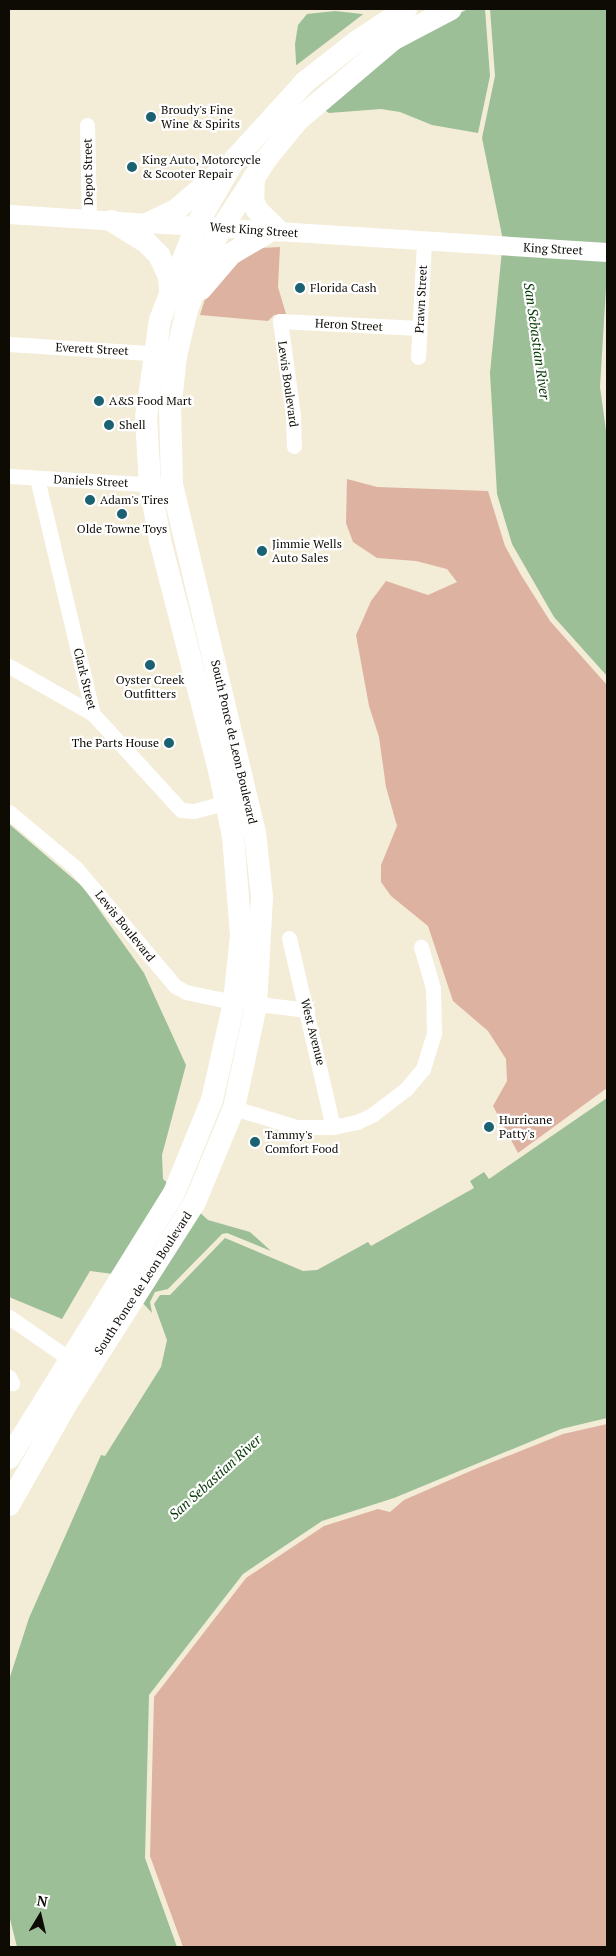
<!DOCTYPE html>
<style>
body{margin:0}
#map{position:relative;width:616px;height:1956px;overflow:hidden;background:#f3ecd7;font-family:"PT Serif",serif}
div>[style]{position:absolute}
.green>*{inset:0;background:#deb2a0}
.water>*{inset:0;background:#9cbf98}
.pier>*{inset:0;background:#f3ecd7}
.minor>*{height:15px;margin:-7.5px;padding:0 7.5px;transform-origin:7.5px;border-radius:7.5px;background:#fff}
.major>*{height:19px;margin:-9.5px;padding:0 9.5px;transform-origin:9.5px;border-radius:9.5px;background:#fff}
.highway>*{height:22px;margin:-11px;padding:0 11px;transform-origin:11px;border-radius:11px;background:#fff}
.dots>*{width:14px;height:14px;translate:-50% -50%;box-sizing:border-box;border:2px solid #fff;border-radius:50%}
span{translate:-50% -50%;white-space:nowrap;text-align:center;line-height:1.15;-webkit-text-stroke:4.5px #fff;paint-order:stroke}
.poi-label{font-size:12px;color:#0e0b05}
.left{translate:0 -50%;text-align:left}
.right{translate:-100% -50%;text-align:right}
.street-label{font-size:12px;color:#0e0b05}
.water-label{font-size:14px;color:#043802;font-style:italic}
.frame{position:absolute;inset:0;border:10px solid #0e0b05;pointer-events:none}
.north{position:absolute;left:15px;top:1891px;width:50px;height:50px;-webkit-text-stroke:4px #fff;paint-order:stroke;rotate:9deg;font-size:14px;font-weight:700;line-height:20px;text-align:center;color:#0e0b05}
.north::after{content:'';display:block;margin:auto;width:18px;height:22px;background:#0e0b05;clip-path:polygon(50% 0,100% 100%,50% 72%,0 100%)}
</style>
<div id="map">
<div class="green">
<div style="clip-path:polygon(280px 247px,278px 287px,286px 314px,274px 315px,268px 321px,200px 315px,205px 299px,222px 273px,260px 248px)"></div>
<div style="clip-path:polygon(347px 479px,377px 487px,488px 491px,505px 546px,521px 575px,550px 621px,607px 685px,607px 1088px,518px 1153px,493px 1106px,507px 1081px,506px 1059px,488px 1031px,453px 1001px,428px 926px,391px 896px,381px 882px,381px 865px,397px 826px,386px 787px,379px 737px,369px 706px,356px 635px,371px 601px,386px 581px,428px 595px,457px 582px,447px 569px,416px 561px,377px 558px,353px 542px,346px 523px)"></div>
<div style="clip-path:polygon(607px 1424px,607px 1947px,183px 1947px,150px 1856px,154px 1697px,246px 1578px,324px 1526px,378px 1509px,390px 1512px,404px 1500px,475px 1469px,563px 1434px)"></div>
</div>
<div class="water">
<div style="clip-path:polygon(468px 9px,485px 9px,490px 76px,478px 133px,432px 125px,400px 112px,381px 109px,329px 113px,320px 107px,397px 45px)"></div>
<div style="clip-path:polygon(490px 9px,607px 9px,607px 271px,600px 387px,607px 438px,607px 676px,554px 617px,512px 544px,497px 494px,490px 373px,503px 240px,482px 138px,495px 76px)"></div>
<div style="clip-path:polygon(335px 11px,380px 16px,297px 80px,295px 44px,298px 25px,307px 14px)"></div>
<div style="clip-path:polygon(9px 824px,83px 887px,144px 973px,186px 1065px,162px 1155px,163px 1179px,171px 1186px,113px 1274px,90px 1271px,62px 1319px,9px 1297px)"></div>
<div style="clip-path:polygon(607px 1098px,607px 1418px,561px 1429px,394px 1498px,322px 1521px,243px 1574px,149px 1695px,145px 1858px,177px 1947px,17px 1947px,9px 1915px,9px 1680px,29px 1618px,101px 1455px,105px 1456px,161px 1367px,167px 1340px,154px 1304px,160px 1295px,170px 1295px,225px 1238px,303px 1271px,317px 1270px,368px 1242px,371px 1246px,474px 1188px,470px 1181px,484px 1172px,489px 1179px)"></div>
<div style="clip-path:polygon(197px 1210px,208px 1220px,250px 1232px,271px 1251px,227px 1233px,222px 1234px,168px 1289px,155px 1292px,150px 1302px,152px 1313px,141px 1301px)"></div>
</div>
<div class="pier">
<div style="clip-path:polygon(366px 12px,381px 14px,294px 80px,294px 67px)"></div>
</div>
<div class="minor">
<div style="left:87px;top:125px;width:95px;rotate:88.8deg"></div>
<div style="left:9px;top:344px;width:155px;rotate:3.7deg"></div>
<div style="left:418px;top:357px;width:116px;rotate:-87deg"></div>
<div style="left:294px;top:446px;width:31px;rotate:-92deg"></div>
<div style="left:293px;top:415px;width:95px;rotate:-97.9deg"></div>
<div style="left:280px;top:321px;width:139px;rotate:2.9deg"></div>
<div style="left:9px;top:476px;width:151px;rotate:3.4deg"></div>
<div style="left:37px;top:478px;width:243px;rotate:76.7deg"></div>
<div style="left:93px;top:714px;width:130px;rotate:47.5deg"></div>
<div style="left:181px;top:810px;width:13px;rotate:4deg"></div>
<div style="left:194px;top:811px;width:42px;rotate:-15deg"></div>
<div style="left:9px;top:666px;width:97px;rotate:29.7deg"></div>
<div style="left:9px;top:812px;width:87px;rotate:39.9deg"></div>
<div style="left:76px;top:868px;width:154px;rotate:50deg"></div>
<div style="left:175px;top:986px;width:13px;rotate:29deg"></div>
<div style="left:186px;top:992px;width:33px;rotate:12deg"></div>
<div style="left:218px;top:999px;width:90px;rotate:7deg"></div>
<div style="left:289px;top:938px;width:194px;rotate:76.9deg"></div>
<div style="left:234px;top:1108px;width:65px;rotate:17deg"></div>
<div style="left:296px;top:1127px;width:37px"></div>
<div style="left:333px;top:1127px;width:25px;rotate:-12deg"></div>
<div style="left:357px;top:1122px;width:17px;rotate:-25deg"></div>
<div style="left:372px;top:1115px;width:43px;rotate:-37.4deg"></div>
<div style="left:406px;top:1089px;width:26px;rotate:-50deg"></div>
<div style="left:423px;top:1069px;width:39px;rotate:-73deg"></div>
<div style="left:434px;top:1032px;width:44px;rotate:-91.3deg"></div>
<div style="left:433px;top:988px;width:43px;rotate:-106.3deg"></div>
<div style="left:9px;top:1317px;width:84px;rotate:34.8deg"></div>
<div style="left:9px;top:1377px;width:7px;rotate:63deg"></div>
</div>
<div class="major">
<div style="left:9px;top:214px;width:599px;rotate:3.64deg"></div>
</div>
<div class="highway">
<div style="left:254px;top:177px;width:23px;rotate:92deg"></div>
<div style="left:253px;top:200px;width:11px;rotate:68deg"></div>
<div style="left:257px;top:210px;width:30px;rotate:44deg"></div>
<div style="left:112px;top:221px;width:40px;rotate:32deg"></div>
<div style="left:146px;top:242px;width:18px;rotate:45deg"></div>
<div style="left:159px;top:255px;width:23px;rotate:65deg"></div>
<div style="left:169px;top:276px;width:13px;rotate:86deg"></div>
<div style="left:149px;top:223px;width:30px;rotate:-26deg"></div>
<div style="left:176px;top:210px;width:60px;rotate:-40.9deg"></div>
<div style="left:201px;top:289px;width:46px;rotate:-49.4deg"></div>
<div style="left:231px;top:254px;width:45px;rotate:-30.5deg"></div>
<div style="left:9px;top:1458px;width:312px;rotate:-58.1deg"></div>
<div style="left:174px;top:1193px;width:100px;rotate:-67.8deg"></div>
<div style="left:212px;top:1100px;width:100px;rotate:-77.3deg"></div>
<div style="left:234px;top:1002px;width:67px;rotate:-84deg"></div>
<div style="left:241px;top:935px;width:99px;rotate:-94.6deg"></div>
<div style="left:233px;top:836px;width:67px;rotate:-102deg"></div>
<div style="left:219px;top:770px;width:237px;rotate:-104.4deg"></div>
<div style="left:160px;top:540px;width:56px;rotate:-100.3deg"></div>
<div style="left:150px;top:485px;width:67px;rotate:-93.4deg"></div>
<div style="left:146px;top:418px;width:99px;rotate:-81.9deg"></div>
<div style="left:160px;top:320px;width:101px;rotate:-69deg"></div>
<div style="left:196px;top:226px;width:78px;rotate:-59.8deg"></div>
<div style="left:235px;top:159px;width:104px;rotate:-47.7deg"></div>
<div style="left:305px;top:82px;width:65px;rotate:-38.1deg"></div>
<div style="left:356px;top:42px;width:60px;rotate:-33.4deg"></div>
<div style="left:9px;top:1505px;width:117px;rotate:-60.4deg"></div>
<div style="left:67px;top:1403px;width:238px;rotate:-57.5deg"></div>
<div style="left:195px;top:1202px;width:102px;rotate:-67.5deg"></div>
<div style="left:234px;top:1108px;width:105px;rotate:-77.9deg"></div>
<div style="left:256px;top:1005px;width:108px;rotate:-86.8deg"></div>
<div style="left:262px;top:897px;width:64px;rotate:-96.2deg"></div>
<div style="left:255px;top:833px;width:358px;rotate:-103.4deg"></div>
<div style="left:172px;top:485px;width:74px;rotate:-91.5deg"></div>
<div style="left:170px;top:411px;width:55px;rotate:-83.8deg"></div>
<div style="left:176px;top:356px;width:47px;rotate:-76.6deg"></div>
<div style="left:187px;top:310px;width:59px;rotate:-70deg"></div>
<div style="left:207px;top:255px;width:30px;rotate:-62deg"></div>
<div style="left:221px;top:229px;width:85px;rotate:-57.1deg"></div>
<div style="left:267px;top:158px;width:49px;rotate:-50.8deg"></div>
<div style="left:298px;top:120px;width:126px;rotate:-40.2deg"></div>
<div style="left:394px;top:39px;width:64px;rotate:-27.8deg"></div>
</div>
<div class="dots">
<div style="left:151px;top:117px;background:#1a6171"></div>
<div style="left:132px;top:167px;background:#1a6171"></div>
<div style="left:300px;top:288px;background:#1a6171"></div>
<div style="left:99px;top:401px;background:#1a6171"></div>
<div style="left:109px;top:425px;background:#1a6171"></div>
<div style="left:90px;top:500px;background:#1a6171"></div>
<div style="left:122px;top:514px;background:#1a6171"></div>
<div style="left:262px;top:551px;background:#1a6171"></div>
<div style="left:150px;top:665px;background:#1a6171"></div>
<div style="left:169px;top:743px;background:#1a6171"></div>
<div style="left:489px;top:1127px;background:#1a6171"></div>
<div style="left:255px;top:1142px;background:#1a6171"></div>
</div>
<div class="poi-label">
<span class="left" style="left:161px;top:117px">Broudy's Fine<br>Wine &amp; Spirits</span>
<span class="left" style="left:142px;top:167px">King Auto, Motorcycle<br>&amp; Scooter Repair</span>
<span class="left" style="left:310px;top:288px">Florida Cash</span>
<span class="left" style="left:109px;top:401px">A&amp;S Food Mart</span>
<span class="left" style="left:119px;top:425px">Shell</span>
<span class="left" style="left:100px;top:500px">Adam's Tires</span>
<span style="left:122px;top:529px">Olde Towne Toys</span>
<span class="left" style="left:272px;top:551px">Jimmie Wells<br>Auto Sales</span>
<span style="left:150px;top:687px">Oyster Creek<br>Outfitters</span>
<span class="right" style="left:159px;top:743px">The Parts House</span>
<span class="left" style="left:499px;top:1127px">Hurricane<br>Patty's</span>
<span class="left" style="left:265px;top:1142px">Tammy's<br>Comfort Food</span>
</div>
<div class="street-label">
<span style="left:88px;top:172px;rotate:-91deg">Depot Street</span>
<span style="left:254px;top:230px;rotate:4deg">West King Street</span>
<span style="left:553px;top:249px;rotate:3deg">King Street</span>
<span style="left:421px;top:299px;rotate:-87deg">Prawn Street</span>
<span style="left:349px;top:325px;rotate:3deg">Heron Street</span>
<span style="left:92px;top:349px;rotate:3deg">Everett Street</span>
<span style="left:288px;top:384px;rotate:82deg">Lewis Boulevard</span>
<span style="left:91px;top:481px;rotate:3deg">Daniels Street</span>
<span style="left:85px;top:679px;rotate:76deg">Clark Street</span>
<span style="left:234px;top:742px;rotate:77deg">South Ponce de Leon Boulevard</span>
<span style="left:125px;top:926px;rotate:51deg">Lewis Boulevard</span>
<span style="left:313px;top:1032px;rotate:76deg">West Avenue</span>
<span style="left:143px;top:1283px;rotate:-57deg">South Ponce de Leon Boulevard</span>
</div>
<div class="water-label">
<span style="left:537px;top:341px;rotate:82deg">San Sebastian River</span>
<span style="left:215px;top:1477px;rotate:-42deg">San Sebastian River</span>
</div>
<div class="frame"></div>
<div class="north">N</div>
</div>
